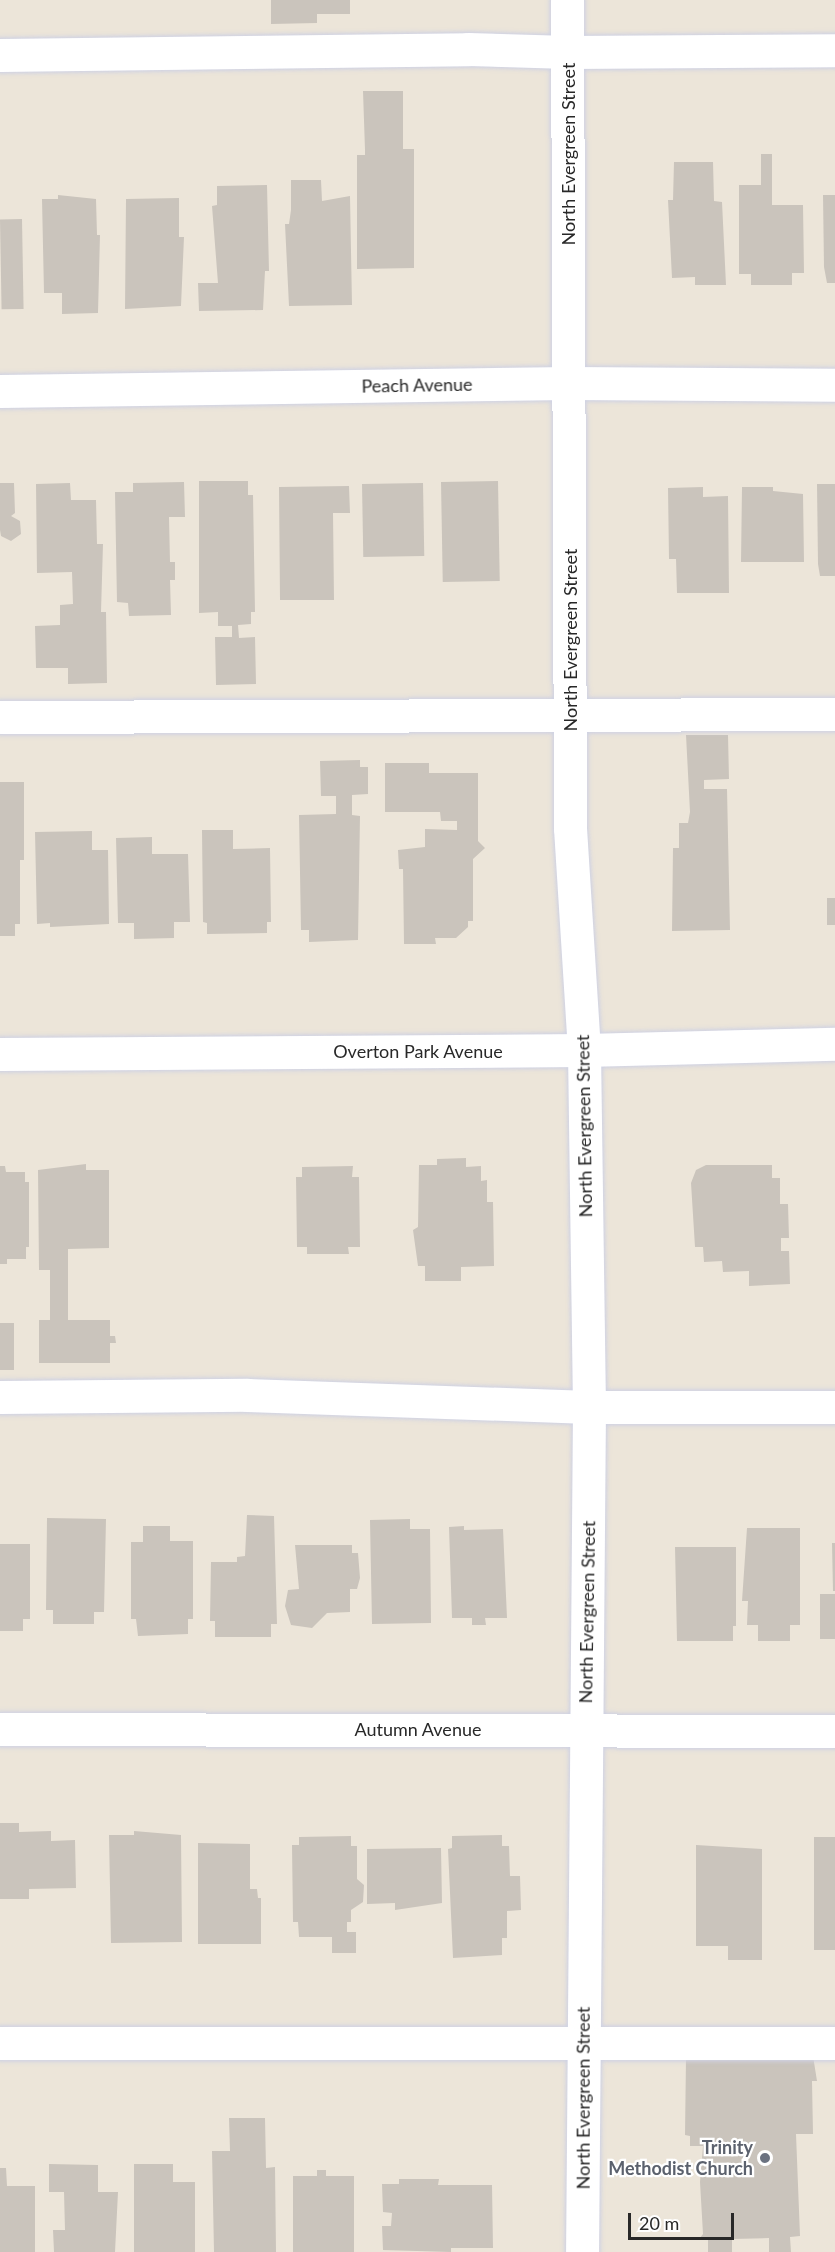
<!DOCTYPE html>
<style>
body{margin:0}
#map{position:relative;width:835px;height:2252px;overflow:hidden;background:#ece5d9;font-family:Lato,sans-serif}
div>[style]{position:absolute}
.building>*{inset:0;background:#cac4bc;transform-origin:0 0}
.roads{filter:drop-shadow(0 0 2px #ced1e3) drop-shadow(0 0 2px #ced1e3)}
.minor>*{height:33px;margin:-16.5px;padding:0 16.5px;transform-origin:16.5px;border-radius:16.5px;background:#fff}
.dots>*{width:16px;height:16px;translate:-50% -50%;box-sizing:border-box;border:3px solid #fff;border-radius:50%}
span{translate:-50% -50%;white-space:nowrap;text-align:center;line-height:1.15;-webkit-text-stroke:4.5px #fff;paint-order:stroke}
.street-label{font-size:18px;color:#282828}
.worship-label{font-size:18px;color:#5b616d;font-weight:700}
.right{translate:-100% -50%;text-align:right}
.scale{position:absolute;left:628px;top:2213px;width:106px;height:27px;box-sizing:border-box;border:3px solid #282828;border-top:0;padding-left:8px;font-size:18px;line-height:21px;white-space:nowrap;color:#282828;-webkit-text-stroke:4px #fff;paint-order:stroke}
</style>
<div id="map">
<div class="building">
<div style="clip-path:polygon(271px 0,350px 0,350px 14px,317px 14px,317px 23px,271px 24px)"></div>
<div style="clip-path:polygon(363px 91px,403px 91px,403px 149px,414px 149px,414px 268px,357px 269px,357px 155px,365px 155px,365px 150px)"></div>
<div style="clip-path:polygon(761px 154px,772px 154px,772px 205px,803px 205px,804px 273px,792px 273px,792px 285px,751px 285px,751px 274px,739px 274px,739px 185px,761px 185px)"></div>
<div style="clip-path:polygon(674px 162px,713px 162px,714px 201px,722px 202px,726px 285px,695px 285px,695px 277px,672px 278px,668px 200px,673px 200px)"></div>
<div style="clip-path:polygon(291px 180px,321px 180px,322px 201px,350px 196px,352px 305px,289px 306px,285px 224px,289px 224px,291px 210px)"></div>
<div style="clip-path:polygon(267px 185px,269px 271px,265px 271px,263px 310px,199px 311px,198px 283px,218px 283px,212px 206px,217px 205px,217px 186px)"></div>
<div style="clip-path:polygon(58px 195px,96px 199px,97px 235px,100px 235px,98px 313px,62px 314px,62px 293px,44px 293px,42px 199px,58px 199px)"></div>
<div style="clip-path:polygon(823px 195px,835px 195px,835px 283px,827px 283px,824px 267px)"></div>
<div style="clip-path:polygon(179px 198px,179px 237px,184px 237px,181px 306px,125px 309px,126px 199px)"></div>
<div style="left:22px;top:219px;width:90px;height:22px;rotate:89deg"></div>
<div style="clip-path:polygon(199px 481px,248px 481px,248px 495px,253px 495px,255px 612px,251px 612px,251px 624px,238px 625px,239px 638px,255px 637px,256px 684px,216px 685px,215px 637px,232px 637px,232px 626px,218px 626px,218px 612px,199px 613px)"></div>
<div style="left:498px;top:481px;width:100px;height:57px;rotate:89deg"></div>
<div style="clip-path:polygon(184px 482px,185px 517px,169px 517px,170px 562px,175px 562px,175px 580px,170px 580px,171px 615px,129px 616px,128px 603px,117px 602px,115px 492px,133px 492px,133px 483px)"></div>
<div style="clip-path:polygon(0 483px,14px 483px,15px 513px,11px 516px,20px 521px,21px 534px,11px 541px,1px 536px,0 530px)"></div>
<div style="clip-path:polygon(70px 483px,71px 500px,96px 500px,97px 544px,103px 544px,101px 612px,106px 612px,107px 683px,68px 684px,68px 668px,36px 668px,35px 626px,60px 625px,60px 605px,73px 604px,72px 572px,37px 573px,36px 484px)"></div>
<div style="left:423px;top:483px;width:73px;height:61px;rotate:89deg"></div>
<div style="clip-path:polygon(817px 484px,835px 484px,835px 576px,820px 576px,818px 564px)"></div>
<div style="clip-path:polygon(349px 486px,350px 513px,333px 513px,334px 600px,280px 600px,279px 487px)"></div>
<div style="clip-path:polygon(703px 487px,703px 497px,728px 496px,729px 593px,677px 593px,676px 559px,669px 559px,668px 488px)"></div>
<div style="clip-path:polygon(742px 487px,773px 487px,773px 491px,803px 494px,804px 562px,741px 562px)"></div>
<div style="clip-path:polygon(686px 735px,728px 735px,729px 779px,704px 780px,704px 789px,727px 789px,730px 930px,672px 931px,673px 848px,679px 848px,679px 823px,688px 823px,690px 812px)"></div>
<div style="clip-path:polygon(360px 760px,360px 767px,368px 767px,368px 794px,352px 795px,352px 815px,360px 816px,358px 940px,309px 942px,309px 930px,301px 930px,299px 815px,336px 814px,336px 796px,321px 796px,320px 761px)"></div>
<div style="clip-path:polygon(385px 763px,429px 763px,429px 773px,478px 773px,478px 841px,485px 848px,473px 859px,473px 921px,468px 921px,468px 927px,456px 938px,435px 938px,436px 944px,404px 944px,403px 869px,399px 869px,398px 850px,425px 847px,425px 829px,457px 830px,457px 821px,441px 821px,440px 812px,385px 812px)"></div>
<div style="clip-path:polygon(0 782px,24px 782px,24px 860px,20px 860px,20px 924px,15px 924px,15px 936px,0 936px)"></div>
<div style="clip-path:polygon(202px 830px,233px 830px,233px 849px,270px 848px,271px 922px,267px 922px,267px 933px,207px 934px,207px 923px,203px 922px)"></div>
<div style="clip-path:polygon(92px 831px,92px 850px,108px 850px,109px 924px,50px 927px,50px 923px,37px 924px,35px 832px)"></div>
<div style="clip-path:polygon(152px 837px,152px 854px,188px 854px,190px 922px,174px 922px,174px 938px,134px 939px,134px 923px,118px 923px,116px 838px)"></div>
<div style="left:827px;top:898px;width:8px;height:27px"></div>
<div style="clip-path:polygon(466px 1158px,466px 1167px,481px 1166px,481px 1181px,487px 1180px,487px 1202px,493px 1202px,494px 1266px,461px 1267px,461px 1281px,425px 1281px,425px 1266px,418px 1266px,413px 1230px,418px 1227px,419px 1165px,437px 1165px,437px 1159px)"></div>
<div style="clip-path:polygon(86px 1164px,86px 1170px,109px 1170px,109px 1248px,68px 1249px,68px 1320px,110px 1320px,110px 1336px,115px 1336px,116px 1343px,110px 1343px,110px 1363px,39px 1363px,39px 1320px,50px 1320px,50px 1270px,39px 1270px,38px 1170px)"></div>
<div style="clip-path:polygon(706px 1165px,772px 1165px,772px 1178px,780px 1178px,780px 1204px,788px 1204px,789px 1238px,781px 1238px,781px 1251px,789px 1251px,790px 1284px,749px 1286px,749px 1271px,723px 1272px,722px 1261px,704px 1262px,703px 1247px,695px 1247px,691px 1183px,696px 1170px)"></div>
<div style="clip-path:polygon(0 1166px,5px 1166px,6px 1172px,25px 1172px,25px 1182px,29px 1182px,29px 1247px,26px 1247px,26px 1259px,7px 1259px,7px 1264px,0 1264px)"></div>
<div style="clip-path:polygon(353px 1166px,352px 1177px,359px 1177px,360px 1247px,348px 1247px,349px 1254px,307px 1254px,307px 1247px,297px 1247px,296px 1177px,302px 1177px,302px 1167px)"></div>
<div style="left:0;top:1323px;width:14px;height:47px"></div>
<div style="clip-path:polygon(247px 1515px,274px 1516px,277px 1624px,271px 1624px,271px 1637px,215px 1637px,215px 1621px,210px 1621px,211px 1562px,237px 1562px,237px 1557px,245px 1556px)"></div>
<div style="clip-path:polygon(47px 1518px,106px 1519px,104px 1612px,94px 1612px,94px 1624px,53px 1624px,53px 1610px,46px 1610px)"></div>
<div style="clip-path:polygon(410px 1519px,410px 1529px,430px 1529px,431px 1623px,372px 1624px,370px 1520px)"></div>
<div style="clip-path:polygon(143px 1526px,170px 1526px,170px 1541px,193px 1541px,193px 1619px,188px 1619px,188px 1634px,138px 1636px,136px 1619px,131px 1619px,131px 1542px,143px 1542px)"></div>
<div style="clip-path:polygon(464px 1526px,464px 1530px,503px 1529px,507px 1618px,485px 1618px,486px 1625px,472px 1625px,472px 1618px,452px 1618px,449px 1527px)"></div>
<div style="clip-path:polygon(747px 1528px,800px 1528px,800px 1625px,790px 1625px,790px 1641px,758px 1641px,758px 1625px,747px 1625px,748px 1601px,742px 1601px)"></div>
<div style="clip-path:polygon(832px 1543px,835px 1543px,835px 1591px,833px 1591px)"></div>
<div style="clip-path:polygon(0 1544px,30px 1544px,30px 1619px,23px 1619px,23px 1631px,0 1631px)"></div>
<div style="clip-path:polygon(295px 1545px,352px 1545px,352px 1553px,358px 1553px,360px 1578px,357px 1589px,350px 1589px,350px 1612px,327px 1613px,312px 1628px,291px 1625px,285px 1606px,288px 1590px,299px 1589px)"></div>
<div style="clip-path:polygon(675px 1547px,736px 1547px,736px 1626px,733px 1626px,733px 1641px,677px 1641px)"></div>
<div style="left:820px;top:1594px;width:15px;height:45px"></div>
<div style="clip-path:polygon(0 1823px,19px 1823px,19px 1832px,51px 1831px,51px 1841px,75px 1840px,76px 1888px,29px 1889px,29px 1899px,0 1899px)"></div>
<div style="clip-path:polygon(134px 1831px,181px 1835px,182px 1942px,111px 1943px,109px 1835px,134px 1835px)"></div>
<div style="clip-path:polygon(502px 1835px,502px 1846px,509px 1846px,510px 1876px,520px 1876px,521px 1910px,507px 1911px,507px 1938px,502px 1938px,502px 1955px,453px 1958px,448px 1849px,452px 1848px,452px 1836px)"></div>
<div style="clip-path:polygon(351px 1836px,351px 1846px,357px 1846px,357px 1879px,364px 1885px,363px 1902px,351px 1910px,351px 1922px,347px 1922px,347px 1932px,356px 1932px,356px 1953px,332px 1953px,332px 1937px,299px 1937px,298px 1922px,293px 1922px,292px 1845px,299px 1845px,299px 1837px)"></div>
<div style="left:814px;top:1837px;width:21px;height:113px"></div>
<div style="clip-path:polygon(198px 1843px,250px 1844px,250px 1889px,257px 1889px,258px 1898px,261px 1898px,261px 1944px,198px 1944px)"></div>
<div style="clip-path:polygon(696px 1845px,762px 1849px,762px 1960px,728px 1960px,728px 1946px,696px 1946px)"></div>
<div style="clip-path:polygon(441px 1848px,442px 1903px,395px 1910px,395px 1903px,367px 1904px,367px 1849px)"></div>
<div style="clip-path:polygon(813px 2056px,817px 2081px,812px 2081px,813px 2134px,796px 2134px,800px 2236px,790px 2237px,791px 2252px,769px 2252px,769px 2238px,732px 2239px,732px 2252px,708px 2252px,708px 2238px,700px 2238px,703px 2234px,700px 2182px,703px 2146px,690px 2146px,690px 2136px,685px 2135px,686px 2058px)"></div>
<div style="clip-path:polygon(229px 2118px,265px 2118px,266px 2168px,275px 2167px,276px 2252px,214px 2252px,212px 2151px,230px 2151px)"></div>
<div style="clip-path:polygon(49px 2164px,98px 2165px,98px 2192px,118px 2192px,115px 2252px,54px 2252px,53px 2230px,65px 2230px,64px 2192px,49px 2192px)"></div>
<div style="clip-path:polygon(134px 2164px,173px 2164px,173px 2182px,195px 2182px,195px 2252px,134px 2252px)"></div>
<div style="clip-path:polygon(0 2168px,6px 2168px,7px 2186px,35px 2186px,35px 2252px,0 2252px)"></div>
<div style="clip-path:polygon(317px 2170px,326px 2170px,326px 2176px,354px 2176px,354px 2252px,293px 2252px,293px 2176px,317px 2176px)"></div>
<div style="clip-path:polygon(399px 2179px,439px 2179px,438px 2185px,492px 2185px,493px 2248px,451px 2248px,451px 2252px,383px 2250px,382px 2226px,391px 2226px,392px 2213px,383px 2212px,382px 2184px,399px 2184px)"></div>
</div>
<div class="roads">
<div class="minor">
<div style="left:567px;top:0;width:828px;rotate:89.79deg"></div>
<div style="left:570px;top:828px;width:222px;rotate:86.4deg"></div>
<div style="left:584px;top:1050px;width:357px;rotate:89.2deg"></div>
<div style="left:589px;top:1407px;width:845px;rotate:90.47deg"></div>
<div style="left:0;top:55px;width:468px;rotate:-0.7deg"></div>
<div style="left:468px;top:49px;width:100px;rotate:1.7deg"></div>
<div style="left:568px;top:52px;width:267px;rotate:-0.4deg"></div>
<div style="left:0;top:391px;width:569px;rotate:-0.81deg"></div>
<div style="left:569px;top:383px;width:266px;rotate:0.4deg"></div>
<div style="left:0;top:717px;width:835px;rotate:-0.21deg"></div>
<div style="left:0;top:1054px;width:584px;rotate:-0.39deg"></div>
<div style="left:584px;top:1050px;width:251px;rotate:-1.4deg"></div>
<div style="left:0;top:1397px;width:247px;rotate:-0.5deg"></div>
<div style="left:247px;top:1395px;width:342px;rotate:2deg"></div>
<div style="left:589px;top:1407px;width:246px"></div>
<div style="left:0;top:1729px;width:835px;rotate:0.14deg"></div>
<div style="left:0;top:2043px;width:835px"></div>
</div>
</div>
<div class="dots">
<div style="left:765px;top:2158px;background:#6b7280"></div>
</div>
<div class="street-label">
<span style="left:568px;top:154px;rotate:-90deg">North Evergreen Street</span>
<span style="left:417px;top:385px;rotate:-1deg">Peach Avenue</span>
<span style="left:570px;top:640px;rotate:-90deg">North Evergreen Street</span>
<span style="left:418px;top:1051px">Overton Park Avenue</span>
<span style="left:584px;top:1126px;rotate:-91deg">North Evergreen Street</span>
<span style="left:587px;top:1612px;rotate:-89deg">North Evergreen Street</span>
<span style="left:418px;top:1729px">Autumn Avenue</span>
<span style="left:583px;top:2098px;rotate:-90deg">North Evergreen Street</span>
</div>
<div class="worship-label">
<span class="right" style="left:753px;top:2158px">Trinity<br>Methodist Church</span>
</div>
<div class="scale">20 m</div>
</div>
